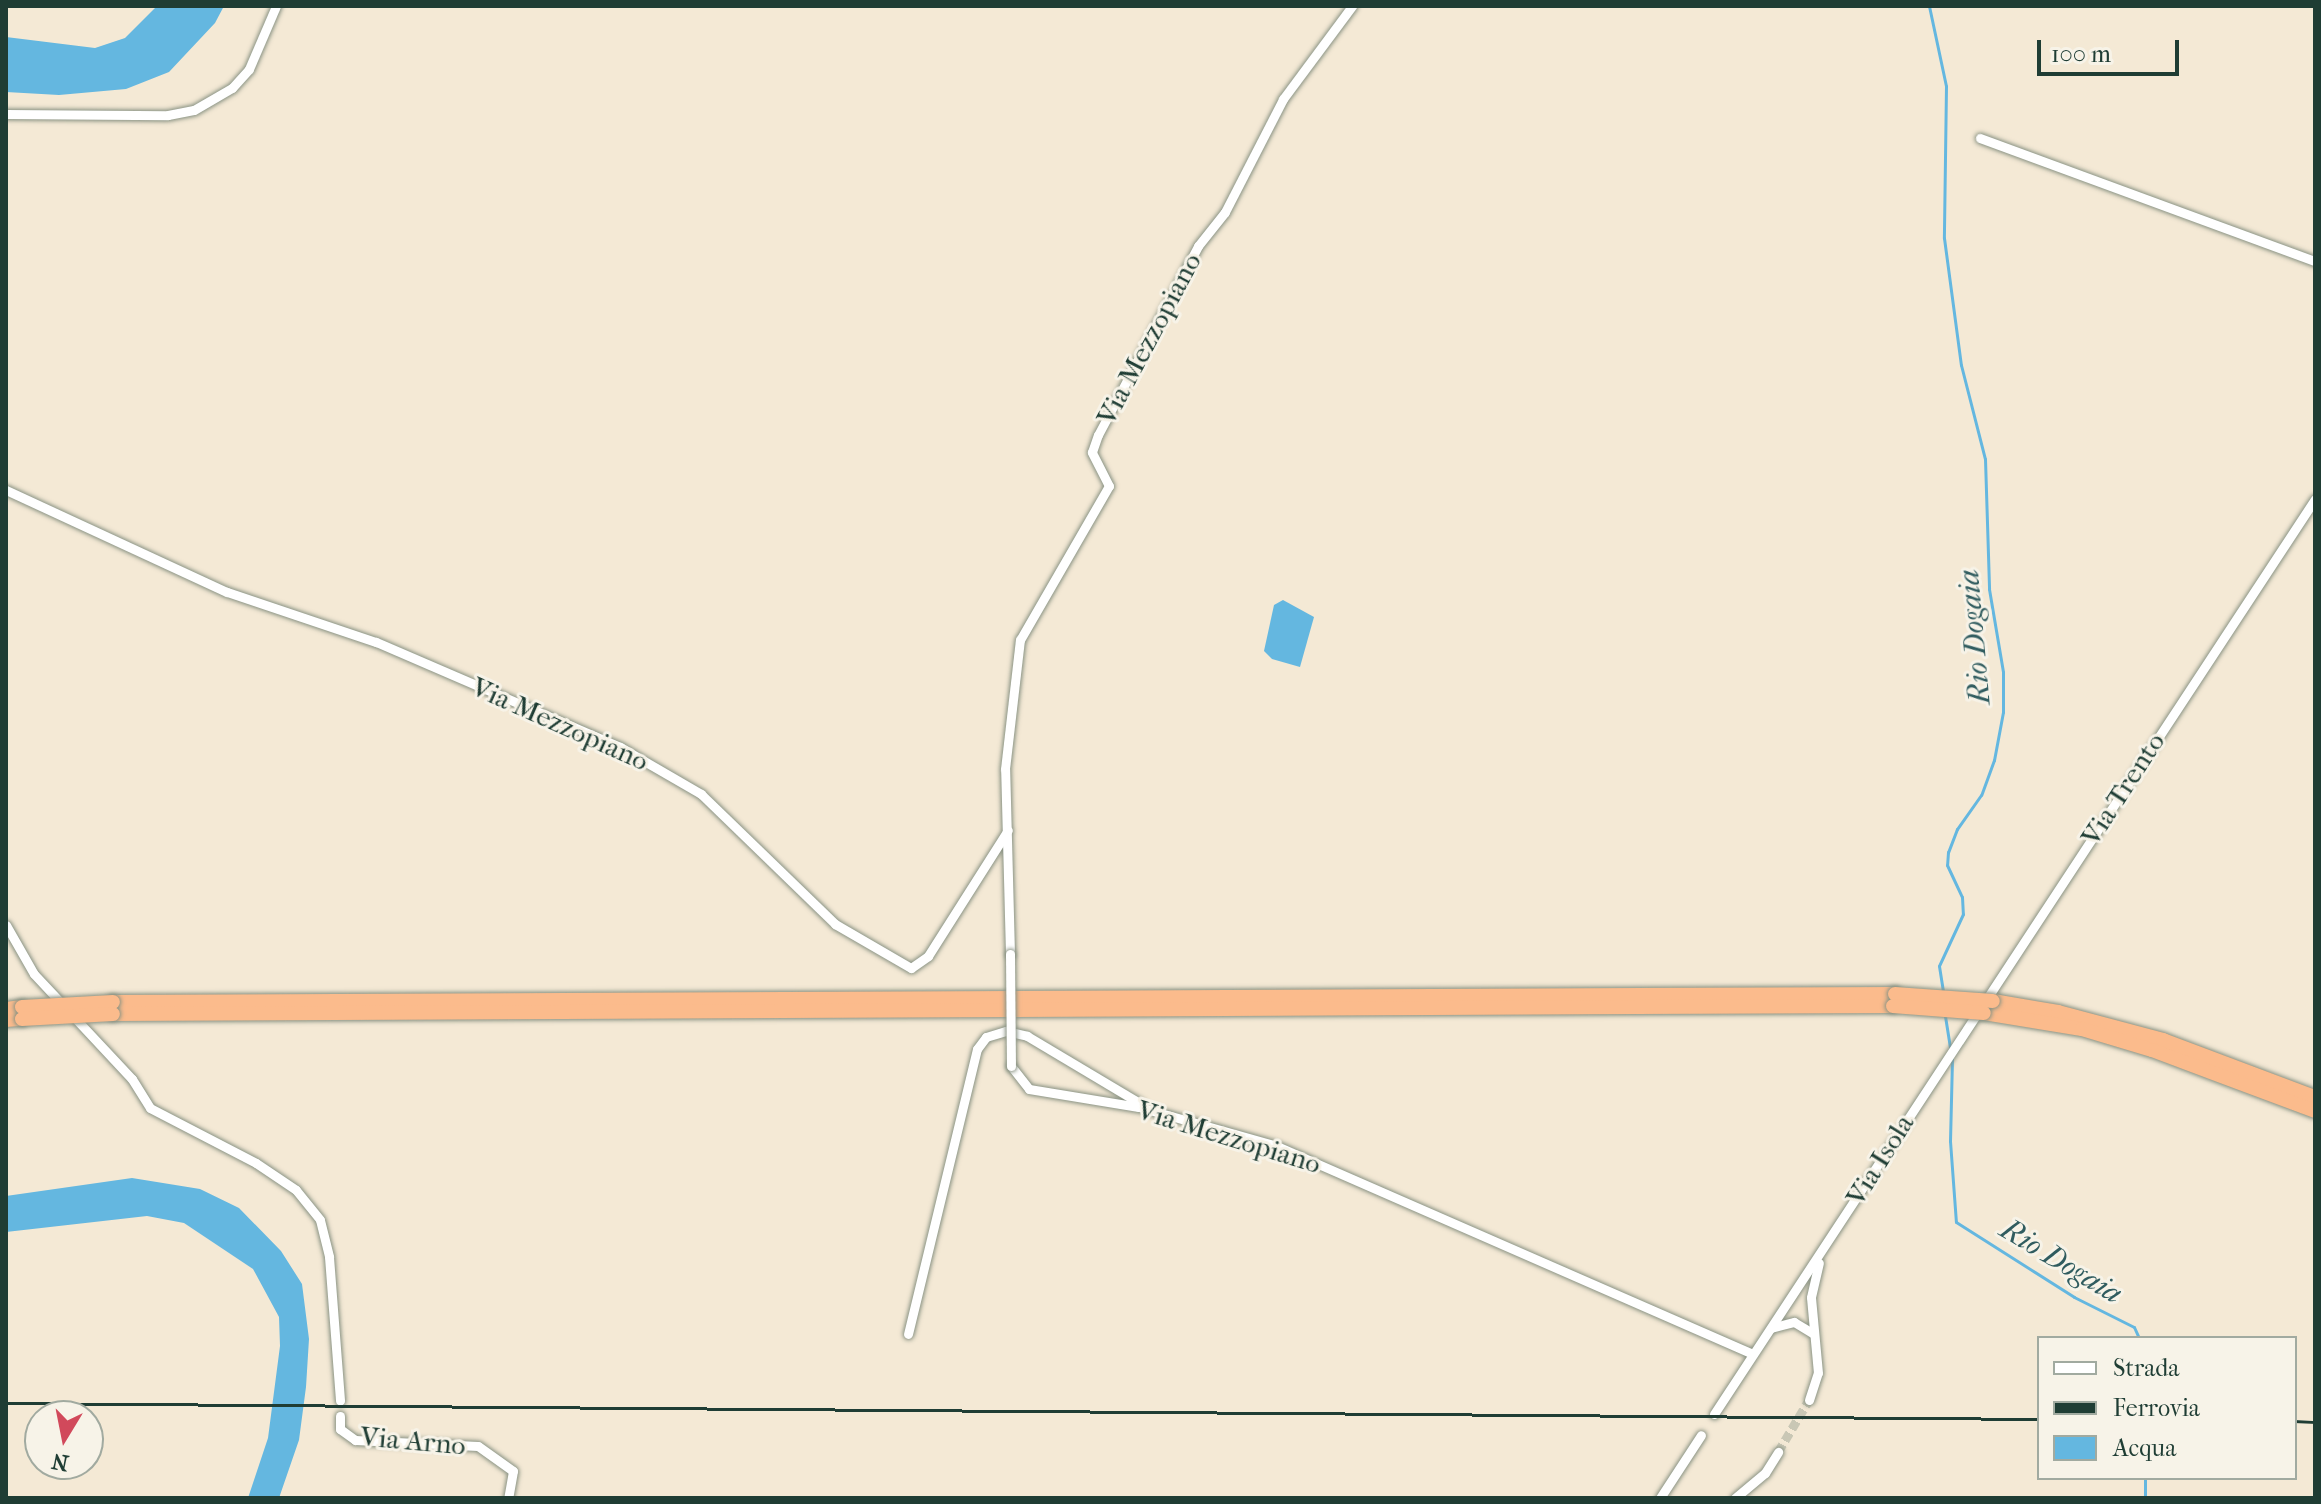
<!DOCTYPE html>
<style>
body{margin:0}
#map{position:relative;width:2321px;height:1504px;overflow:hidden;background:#f4e9d5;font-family:"IM FELL French Canon",serif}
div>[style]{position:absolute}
.water>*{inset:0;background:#64b7e0}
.stream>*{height:3px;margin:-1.5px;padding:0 1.5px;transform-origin:1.5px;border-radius:1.5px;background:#64b7e0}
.minor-tunnel>*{height:9px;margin-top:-4.5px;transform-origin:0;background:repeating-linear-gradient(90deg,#c9c7b5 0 9px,transparent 0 13.5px)}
.roads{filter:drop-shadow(0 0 2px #8a9384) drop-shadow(0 0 2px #8a9384)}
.minor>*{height:9px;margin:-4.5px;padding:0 4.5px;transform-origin:4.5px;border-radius:4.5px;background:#fff}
.highway>*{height:14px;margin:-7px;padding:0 7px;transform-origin:7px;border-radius:7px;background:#fbbb8c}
.rail>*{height:3px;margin:-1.5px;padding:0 1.5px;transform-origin:1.5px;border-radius:1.5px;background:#1f3d34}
.bridges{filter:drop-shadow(0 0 2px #8a9384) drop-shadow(0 0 2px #8a9384)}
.minor-bridge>*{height:9px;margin:-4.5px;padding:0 4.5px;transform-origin:4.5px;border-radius:4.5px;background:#fff}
.highway-bridge>*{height:14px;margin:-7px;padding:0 7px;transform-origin:7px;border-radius:7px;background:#fbbb8c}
span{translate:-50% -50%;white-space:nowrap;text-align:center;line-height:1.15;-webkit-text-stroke:6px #f7f3e8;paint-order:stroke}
.street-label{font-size:28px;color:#1f3d34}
.water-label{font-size:30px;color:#305c5f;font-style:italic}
.frame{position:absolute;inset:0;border:8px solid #1f3d34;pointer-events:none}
.legend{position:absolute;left:2037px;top:1336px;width:260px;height:144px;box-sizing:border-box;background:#f7f3e8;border:2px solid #a1aaa0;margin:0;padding:10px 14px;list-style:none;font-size:24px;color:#1f3d34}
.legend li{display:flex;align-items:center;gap:16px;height:40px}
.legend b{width:40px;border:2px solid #a1aaa0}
.north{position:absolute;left:24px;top:1400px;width:80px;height:80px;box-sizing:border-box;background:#f7f3e8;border:2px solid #a1aaa0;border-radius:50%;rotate:190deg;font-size:22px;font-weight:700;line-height:32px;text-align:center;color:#1f3d34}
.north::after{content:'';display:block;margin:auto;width:28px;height:36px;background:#d1495b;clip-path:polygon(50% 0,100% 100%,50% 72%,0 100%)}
.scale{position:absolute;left:2037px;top:40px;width:142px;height:36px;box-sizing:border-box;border:4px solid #1f3d34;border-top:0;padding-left:10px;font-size:24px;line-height:28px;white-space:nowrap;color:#1f3d34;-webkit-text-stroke:6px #f7f3e8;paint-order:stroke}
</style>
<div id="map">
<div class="water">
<div style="clip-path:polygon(157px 6px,224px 6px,215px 23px,169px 72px,126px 89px,59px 95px,6px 92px,6px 37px,95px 48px,125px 38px)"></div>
<div style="clip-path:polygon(1283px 600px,1314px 617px,1300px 667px,1272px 659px,1264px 651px,1274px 605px)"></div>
<div style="clip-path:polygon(132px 1178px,200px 1189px,239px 1208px,281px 1251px,302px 1284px,309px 1339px,306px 1387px,299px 1440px,279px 1498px,248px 1498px,268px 1438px,280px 1346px,279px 1317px,253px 1269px,184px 1223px,147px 1216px,6px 1232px,6px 1196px)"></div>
</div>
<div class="stream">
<div style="left:1929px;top:6px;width:82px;rotate:78deg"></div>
<div style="left:1946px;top:86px;width:152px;rotate:90.8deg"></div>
<div style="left:1944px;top:238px;width:128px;rotate:82.4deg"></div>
<div style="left:1961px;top:365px;width:97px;rotate:75.7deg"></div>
<div style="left:1985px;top:459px;width:130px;rotate:88.2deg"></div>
<div style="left:1989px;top:589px;width:84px;rotate:80.4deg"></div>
<div style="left:2003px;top:672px;width:40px;rotate:90deg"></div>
<div style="left:2003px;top:712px;width:49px;rotate:100.6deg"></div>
<div style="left:1994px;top:760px;width:37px;rotate:110deg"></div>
<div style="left:1981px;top:795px;width:42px;rotate:125.2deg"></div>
<div style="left:1957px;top:829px;width:25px;rotate:111deg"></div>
<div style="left:1948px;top:852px;width:13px;rotate:94deg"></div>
<div style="left:1947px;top:865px;width:35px;rotate:65deg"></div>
<div style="left:1962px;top:897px;width:17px;rotate:87deg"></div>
<div style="left:1963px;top:914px;width:57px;rotate:114.8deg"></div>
<div style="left:1939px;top:966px;width:26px;rotate:81deg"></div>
<div style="left:1945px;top:1016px;width:32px;rotate:81deg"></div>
<div style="left:1952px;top:1059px;width:82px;rotate:91.4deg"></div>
<div style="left:1950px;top:1141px;width:81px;rotate:85.8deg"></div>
<div style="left:1956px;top:1222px;width:140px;rotate:32.4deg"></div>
<div style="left:2074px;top:1297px;width:67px;rotate:26.6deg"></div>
<div style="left:2134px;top:1327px;width:12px;rotate:66deg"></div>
<div style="left:2145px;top:1478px;width:20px;rotate:90deg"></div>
</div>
<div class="minor-tunnel">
<div style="left:1778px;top:1452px;width:61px;rotate:-59.2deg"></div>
</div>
<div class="roads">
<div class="minor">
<div style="left:6px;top:114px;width:162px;rotate:0.4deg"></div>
<div style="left:168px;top:115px;width:26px;rotate:-11deg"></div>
<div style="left:194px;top:110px;width:44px;rotate:-30.1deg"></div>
<div style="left:232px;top:88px;width:25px;rotate:-48deg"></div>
<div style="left:249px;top:69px;width:69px;rotate:-66.8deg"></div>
<div style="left:1980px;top:138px;width:357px;rotate:20.2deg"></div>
<div style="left:6px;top:490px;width:243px;rotate:24.8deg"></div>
<div style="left:227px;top:592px;width:157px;rotate:18.6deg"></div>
<div style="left:376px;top:642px;width:266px;rotate:23.3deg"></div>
<div style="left:620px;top:747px;width:94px;rotate:30.1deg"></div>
<div style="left:701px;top:794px;width:187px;rotate:44.1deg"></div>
<div style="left:835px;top:924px;width:88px;rotate:30.1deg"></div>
<div style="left:911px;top:968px;width:21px;rotate:-35deg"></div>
<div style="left:928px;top:956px;width:149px;rotate:-57.6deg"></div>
<div style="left:6px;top:925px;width:56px;rotate:60.3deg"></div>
<div style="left:34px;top:974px;width:44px;rotate:46.8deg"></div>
<div style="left:1010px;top:954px;width:185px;rotate:-91.5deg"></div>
<div style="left:1005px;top:769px;width:130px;rotate:-83.4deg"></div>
<div style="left:1020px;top:640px;width:178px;rotate:-60deg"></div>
<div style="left:1109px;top:486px;width:38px;rotate:-117deg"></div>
<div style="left:1092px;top:452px;width:18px;rotate:-71deg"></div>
<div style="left:1098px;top:435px;width:214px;rotate:-62.1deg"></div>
<div style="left:1198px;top:246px;width:43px;rotate:-51.5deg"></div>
<div style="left:1225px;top:212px;width:127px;rotate:-62.8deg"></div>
<div style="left:1283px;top:99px;width:116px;rotate:-53.4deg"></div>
<div style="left:74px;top:1017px;width:85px;rotate:46.9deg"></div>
<div style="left:132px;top:1079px;width:34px;rotate:58deg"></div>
<div style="left:150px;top:1108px;width:119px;rotate:27.4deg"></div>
<div style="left:256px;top:1163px;width:48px;rotate:34deg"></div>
<div style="left:296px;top:1190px;width:38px;rotate:51deg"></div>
<div style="left:320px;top:1220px;width:38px;rotate:76deg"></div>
<div style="left:329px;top:1257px;width:144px;rotate:85.6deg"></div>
<div style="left:1011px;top:1066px;width:29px;rotate:52deg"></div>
<div style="left:1029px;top:1089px;width:111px;rotate:9.3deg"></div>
<div style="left:1139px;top:1107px;width:143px;rotate:15.8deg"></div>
<div style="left:1277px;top:1146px;width:519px;rotate:23.6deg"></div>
<div style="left:1771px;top:1328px;width:24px;rotate:-15deg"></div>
<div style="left:1794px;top:1322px;width:23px;rotate:31deg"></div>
<div style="left:908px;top:1334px;width:293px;rotate:-76.4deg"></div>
<div style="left:977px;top:1049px;width:15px;rotate:-53deg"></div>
<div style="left:986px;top:1037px;width:21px;rotate:-17deg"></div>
<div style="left:1006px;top:1031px;width:22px;rotate:13deg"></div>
<div style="left:1027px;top:1036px;width:133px;rotate:30.8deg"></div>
<div style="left:1809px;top:1400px;width:28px;rotate:-72deg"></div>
<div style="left:1818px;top:1373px;width:76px;rotate:-95.3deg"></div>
<div style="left:1811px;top:1297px;width:35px;rotate:-77deg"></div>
<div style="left:1714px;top:1414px;width:1095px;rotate:-56.7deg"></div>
<div style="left:340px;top:1416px;width:13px;rotate:90deg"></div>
<div style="left:340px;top:1429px;width:19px;rotate:36deg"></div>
<div style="left:355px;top:1440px;width:123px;rotate:2.8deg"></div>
<div style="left:478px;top:1446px;width:43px;rotate:35.5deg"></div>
<div style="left:513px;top:1471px;width:27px;rotate:100deg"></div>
<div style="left:1660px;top:1498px;width:75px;rotate:-56.9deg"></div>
<div style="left:1735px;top:1498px;width:39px;rotate:-40deg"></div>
<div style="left:1765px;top:1473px;width:25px;rotate:-58deg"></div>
</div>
<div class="highway">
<div style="left:1993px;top:1001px;width:66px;rotate:9.6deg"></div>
<div style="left:2058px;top:1012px;width:109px;rotate:14.9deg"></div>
<div style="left:2163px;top:1040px;width:162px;rotate:20.6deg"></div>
<div style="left:113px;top:1002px;width:1782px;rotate:-0.26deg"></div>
<div style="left:6px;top:1009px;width:16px;rotate:-7deg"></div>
<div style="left:1984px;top:1013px;width:99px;rotate:9.3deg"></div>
<div style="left:2082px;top:1029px;width:73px;rotate:16.7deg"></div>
<div style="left:2152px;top:1050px;width:174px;rotate:20.5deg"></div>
<div style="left:113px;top:1014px;width:1780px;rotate:-0.26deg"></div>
<div style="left:6px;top:1020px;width:16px;rotate:-4deg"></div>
</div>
</div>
<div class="rail">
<div style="left:6px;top:1403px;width:2033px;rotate:0.45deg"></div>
<div style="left:2295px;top:1421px;width:20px;rotate:3deg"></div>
</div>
<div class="bridges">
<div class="minor-bridge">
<div style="left:1010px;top:954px;width:112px;rotate:89.5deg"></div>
</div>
<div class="highway-bridge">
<div style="left:1895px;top:994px;width:98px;rotate:4.1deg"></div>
<div style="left:1893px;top:1006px;width:91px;rotate:4.4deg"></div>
<div style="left:22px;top:1007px;width:91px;rotate:-3.1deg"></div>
<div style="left:22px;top:1019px;width:91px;rotate:-3.1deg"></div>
</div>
</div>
<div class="street-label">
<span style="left:1149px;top:339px;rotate:-62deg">Via Mezzopiano</span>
<span style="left:560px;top:724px;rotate:24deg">Via Mezzopiano</span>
<span style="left:2123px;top:789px;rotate:-57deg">Via Trento</span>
<span style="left:1229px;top:1137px;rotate:17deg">Via Mezzopiano</span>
<span style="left:1880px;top:1160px;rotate:-58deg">Via Isola</span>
<span style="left:413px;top:1441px;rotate:5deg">Via Arno</span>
</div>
<div class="water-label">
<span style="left:1975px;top:637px;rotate:-95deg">Rio Dogaia</span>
<span style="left:2061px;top:1262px;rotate:31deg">Rio Dogaia</span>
</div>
<div class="frame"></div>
<ul class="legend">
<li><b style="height:10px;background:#fff"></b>Strada</li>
<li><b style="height:10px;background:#1f3d34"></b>Ferrovia</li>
<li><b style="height:22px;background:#64b7e0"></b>Acqua</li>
</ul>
<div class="north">N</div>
<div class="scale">100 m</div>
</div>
